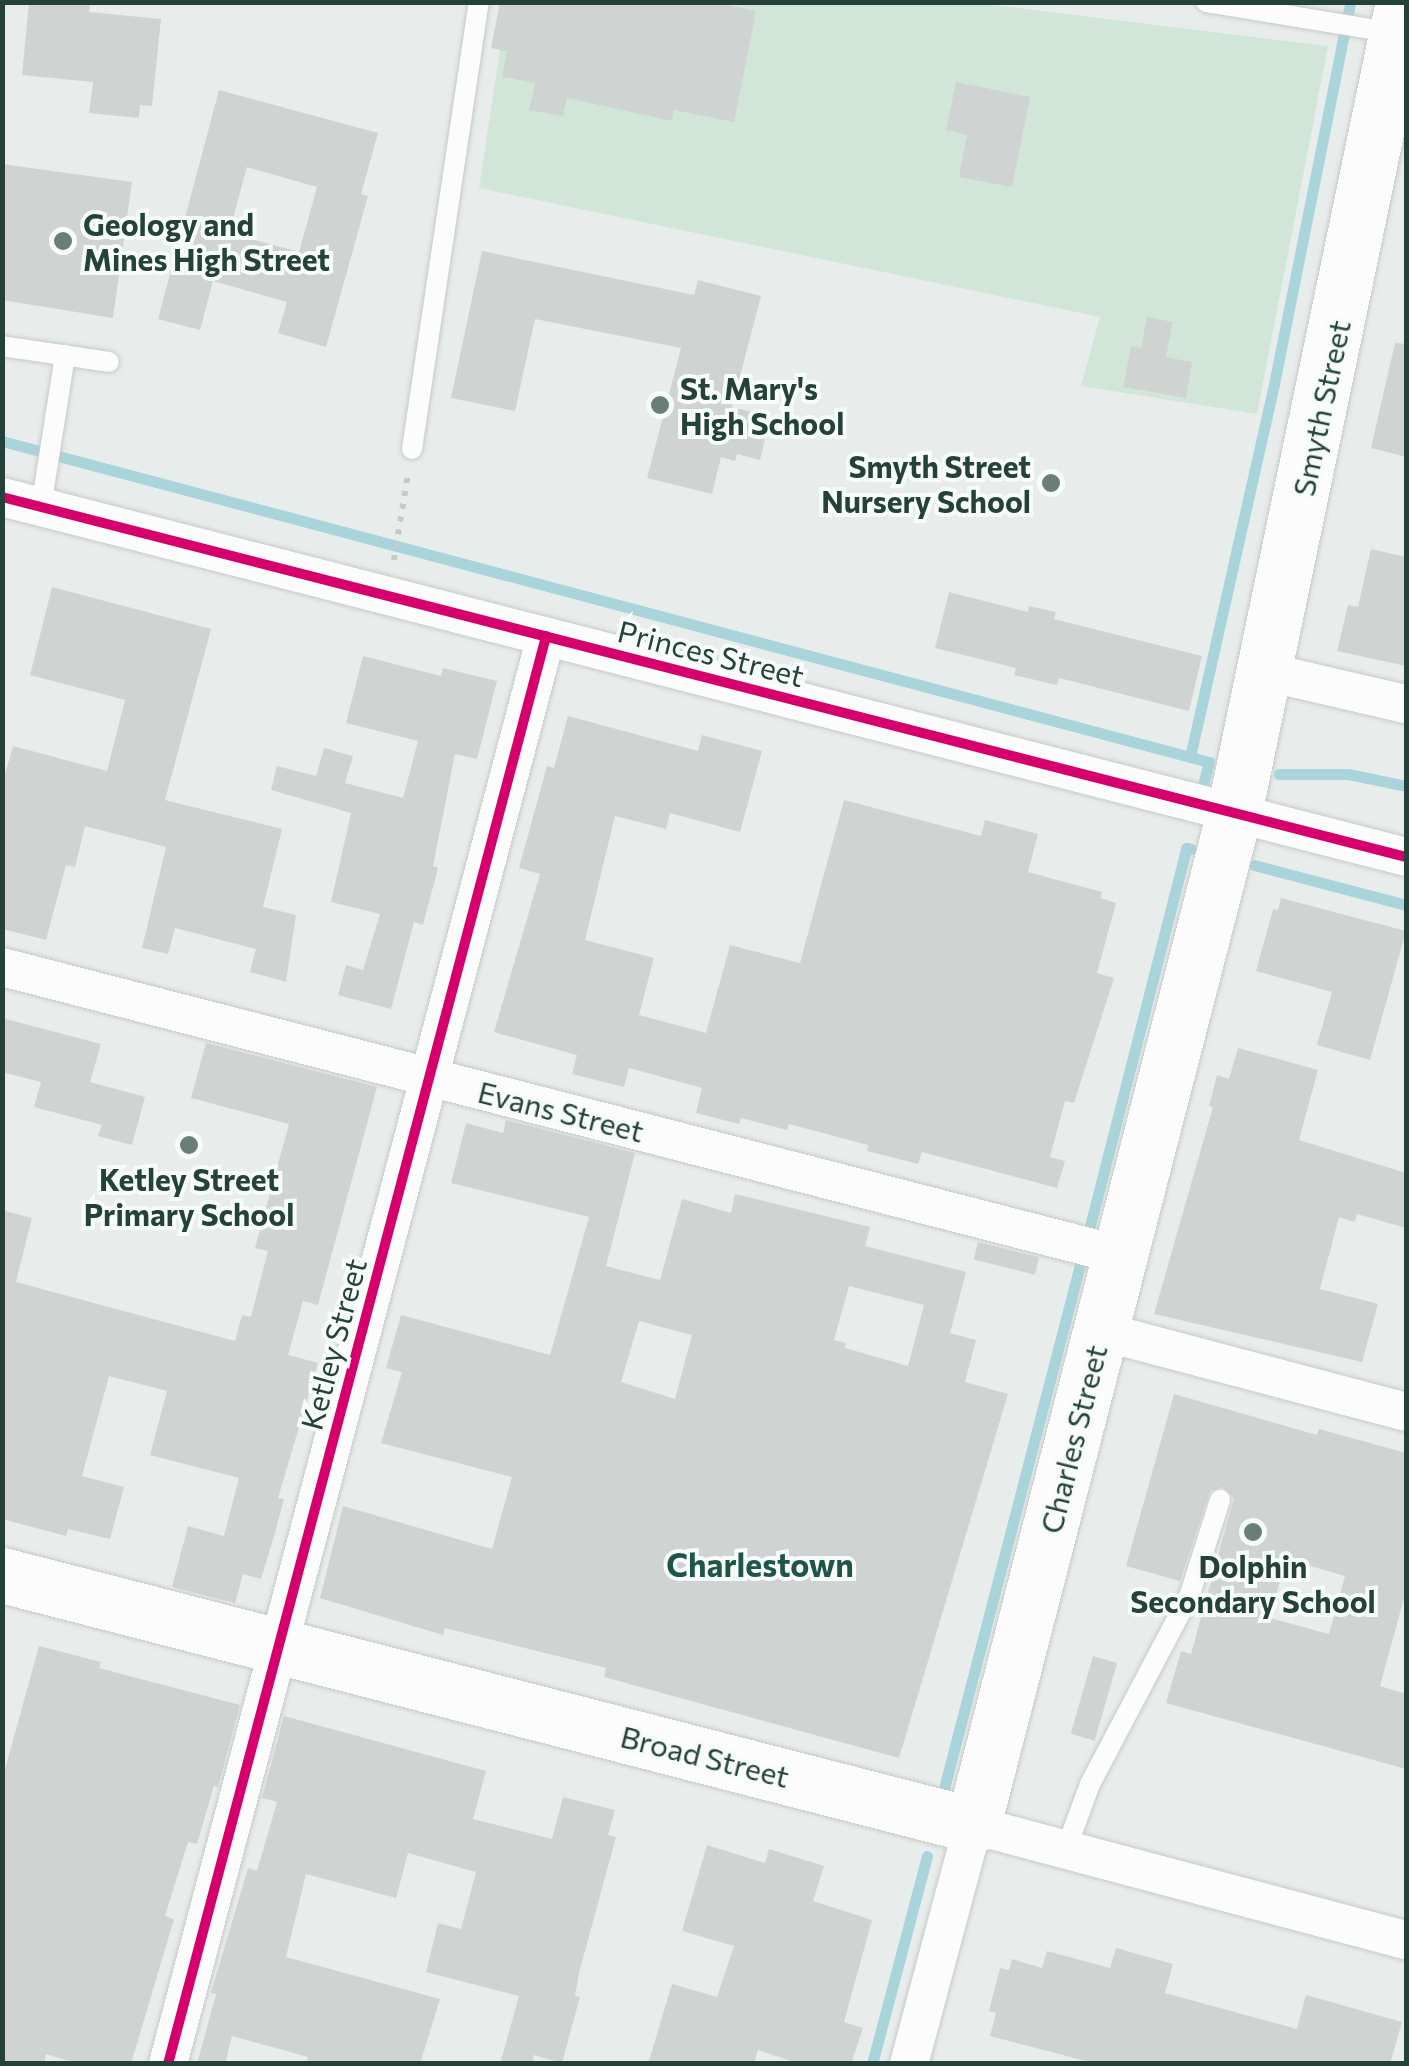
<!DOCTYPE html>
<style>
body{margin:0}
#map{position:relative;width:1409px;height:2066px;overflow:hidden;background:#e8edeb;font-family:Commissioner,sans-serif}
div>[style]{position:absolute}
.green>*{inset:0;background:#d1e6d8}
.stream>*{height:11px;margin:-5.5px;padding:0 5.5px;transform-origin:5.5px;border-radius:5.5px;background:#a9d4db}
.building>*{inset:0;background:#cfd4d2;transform-origin:0 0}
.path>*{height:6px;margin-top:-3px;transform-origin:0;background:repeating-linear-gradient(90deg,#c3ccca 0 5px,transparent 0 13px)}
.roads{filter:drop-shadow(0 0 2px #c5cac8) drop-shadow(0 0 2px #c5cac8)}
.service>*{height:20px;margin:-10px;padding:0 10px;transform-origin:10px;border-radius:10px;background:#fcfcfc}
.minor>*{height:38px;margin:-19px;padding:0 19px;transform-origin:19px;border-radius:19px;background:#fcfcfc}
.secondary>*{height:55px;margin:-27.5px;padding:0 27.5px;transform-origin:27.5px;border-radius:27.5px;background:#fcfcfc}
.cycleway>*{height:10px;margin:-5px;padding:0 5px;transform-origin:5px;border-radius:5px;background:#d6006c}
.dots>*{width:28px;height:28px;translate:-50% -50%;box-sizing:border-box;border:5px solid #f7fbf9;border-radius:50%}
span{translate:-50% -50%;white-space:nowrap;text-align:center;line-height:1.15;-webkit-text-stroke:8px #f7fbf9;paint-order:stroke}
.poi-label{font-size:30px;color:#24423a;font-weight:700}
.left{translate:0 -50%;text-align:left}
.right{translate:-100% -50%;text-align:right}
.street-label{font-size:30px;color:#24423a}
.neighbourhood-label{font-size:32px;color:#1f5548;font-weight:700}
.frame{position:absolute;inset:0;border:5px solid #24423a;pointer-events:none}
</style>
<div id="map">
<div class="green">
<div style="clip-path:polygon(969px 2px,1328px 46px,1257px 414px,1081px 386px,1100px 317px,479px 188px,507px 3px)"></div>
</div>
<div class="stream">
<div style="left:2px;top:441px;width:1249px;rotate:14.89deg"></div>
<div style="left:1209px;top:762px;width:20px;rotate:105deg"></div>
<div style="left:1190px;top:757px;width:382px;rotate:-77.3deg"></div>
<div style="left:1274px;top:384px;width:389px;rotate:-78.7deg"></div>
<div style="left:1279px;top:774px;width:69px"></div>
<div style="left:1348px;top:774px;width:59px;rotate:11.7deg"></div>
<div style="left:1254px;top:865px;width:157px;rotate:14.7deg"></div>
<div style="left:1090px;top:1226px;width:390px;rotate:-75.7deg"></div>
<div style="left:1186px;top:848px;width:5px;rotate:11deg"></div>
<div style="left:942px;top:1796px;width:561px;rotate:-75.44deg"></div>
<div style="left:872px;top:2064px;width:215px;rotate:-75.2deg"></div>
</div>
<div class="building">
<div style="clip-path:polygon(29px 2px,90px 2px,89px 12px,161px 19px,152px 106px,140px 105px,139px 118px,89px 113px,93px 82px,22px 75px)"></div>
<div style="clip-path:polygon(500px 2px,713px 2px,756px 11px,734px 122px,674px 110px,672px 121px,567px 98px,563px 116px,529px 110px,535px 83px,502px 77px,507px 51px,491px 48px)"></div>
<div style="clip-path:polygon(956px 82px,1030px 97px,1012px 187px,959px 177px,967px 135px,946px 130px)"></div>
<div style="clip-path:polygon(evenodd,219px 90px,378px 133px,361px 194px,368px 196px,326px 347px,278px 333px,287px 302px,213px 281px,200px 330px,158px 319px,219px 90px,247px 167px,317px 187px,299px 252px,229px 233px,247px 167px)"></div>
<div style="clip-path:polygon(2px 164px,132px 182px,113px 318px,2px 300px)"></div>
<div style="clip-path:polygon(482px 251px,694px 295px,698px 280px,761px 296px,732px 407px,770px 416px,760px 460px,737px 454px,735px 461px,721px 457px,712px 494px,647px 478px,681px 348px,535px 319px,515px 411px,451px 398px)"></div>
<div style="clip-path:polygon(1147px 317px,1173px 322px,1166px 357px,1192px 362px,1186px 398px,1123px 387px,1131px 346px,1141px 348px)"></div>
<div style="clip-path:polygon(1395px 343px,1406px 344px,1406px 457px,1371px 448px)"></div>
<div style="clip-path:polygon(1371px 549px,1406px 557px,1406px 666px,1337px 651px,1348px 605px,1358px 607px)"></div>
<div style="clip-path:polygon(52px 587px,211px 629px,165px 800px,282px 829px,263px 907px,296px 915px,286px 982px,250px 972px,256px 949px,175px 928px,168px 954px,142px 948px,166px 847px,85px 826px,75px 867px,66px 865px,46px 940px,2px 929px,2px 785px,13px 746px,107px 771px,125px 700px,30px 675px)"></div>
<div style="clip-path:polygon(949px 592px,1028px 612px,1029px 606px,1056px 612px,1054px 619px,1202px 656px,1189px 711px,1059px 678px,1057px 685px,1014px 675px,1016px 668px,935px 648px)"></div>
<div style="clip-path:polygon(363px 656px,441px 676px,443px 668px,497px 681px,477px 759px,455px 754px,433px 866px,438px 868px,423px 925px,414px 922px,391px 1009px,338px 995px,346px 965px,363px 970px,380px 914px,331px 902px,351px 813px,271px 790px,277px 766px,316px 776px,324px 748px,353px 756px,345px 783px,403px 798px,418px 741px,346px 723px)"></div>
<div style="clip-path:polygon(568px 716px,698px 751px,702px 735px,762px 751px,740px 832px,670px 813px,666px 829px,615px 816px,585px 940px,654px 958px,639px 1015px,706px 1033px,730px 945px,800px 963px,844px 800px,981px 836px,985px 820px,1038px 834px,1028px 872px,1102px 892px,1100px 898px,1116px 903px,1097px 973px,1114px 978px,1074px 1103px,1065px 1101px,1050px 1157px,1065px 1161px,1057px 1188px,922px 1152px,918px 1164px,867px 1151px,868px 1145px,789px 1124px,787px 1130px,741px 1118px,739px 1124px,696px 1113px,702px 1088px,629px 1068px,624px 1087px,572px 1074px,577px 1055px,494px 1032px,540px 874px,519px 868px,547px 766px,554px 768px)"></div>
<div style="clip-path:polygon(1281px 898px,1406px 931px,1370px 1060px,1317px 1045px,1332px 992px,1256px 971px,1273px 909px,1278px 910px)"></div>
<div style="clip-path:polygon(2px 1018px,101px 1044px,90px 1082px,145px 1097px,132px 1145px,98px 1136px,102px 1125px,34px 1107px,41px 1082px,2px 1072px)"></div>
<div style="clip-path:polygon(206px 1043px,377px 1087px,318px 1305px,303px 1301px,288px 1355px,318px 1363px,278px 1498px,284px 1499px,275px 1533px,261px 1579px,243px 1574px,235px 1603px,172px 1587px,188px 1526px,224px 1536px,239px 1478px,150px 1455px,167px 1391px,109px 1376px,82px 1476px,124px 1487px,110px 1539px,68px 1529px,66px 1536px,2px 1519px,2px 1210px,32px 1218px,16px 1282px,235px 1341px,242px 1315px,251px 1317px,268px 1251px,255px 1248px,289px 1124px,191px 1098px)"></div>
<div style="clip-path:polygon(1238px 1048px,1318px 1070px,1299px 1140px,1406px 1173px,1406px 1228px,1357px 1214px,1355px 1222px,1339px 1217px,1320px 1289px,1378px 1304px,1362px 1362px,1154px 1314px,1213px 1107px,1209px 1106px,1217px 1075px,1229px 1079px)"></div>
<div style="clip-path:polygon(evenodd,506px 1120px,635px 1153px,606px 1266px,660px 1280px,682px 1199px,731px 1213px,735px 1194px,870px 1227px,865px 1246px,966px 1272px,950px 1333px,976px 1340px,965px 1382px,1008px 1394px,899px 1758px,604px 1677px,606px 1668px,445px 1628px,443px 1635px,320px 1598px,343px 1506px,492px 1549px,512px 1477px,381px 1443px,402px 1372px,386px 1368px,401px 1315px,550px 1355px,589px 1217px,451px 1183px,466px 1123px,503px 1133px,506px 1120px,849px 1286px,924px 1305px,908px 1366px,845px 1348px,846px 1343px,834px 1340px,849px 1286px,506px 1120px,639px 1321px,692px 1335px,675px 1399px,621px 1382px,639px 1321px)"></div>
<div style="left:978px;top:1242px;width:63px;height:18px;rotate:14deg"></div>
<div style="clip-path:polygon(evenodd,1174px 1394px,1317px 1435px,1319px 1429px,1406px 1453px,1406px 1591px,1380px 1686px,1406px 1694px,1406px 1769px,1166px 1703px,1181px 1651px,1191px 1654px,1234px 1498px,1223px 1487px,1210px 1491px,1180px 1581px,1126px 1566px,1174px 1394px,1286px 1559px,1345px 1576px,1329px 1634px,1270px 1618px,1286px 1559px)"></div>
<div style="clip-path:polygon(39px 1646px,101px 1662px,99px 1668px,240px 1705px,218px 1787px,214px 1786px,197px 1844px,188px 1842px,165px 1916px,174px 1919px,131px 2064px,79px 2064px,46px 2054px,44px 2064px,2px 2064px,2px 1780px)"></div>
<div style="left:1093px;top:1656px;width:25px;height:81px;rotate:16deg"></div>
<div style="clip-path:polygon(284px 1716px,486px 1771px,473px 1819px,552px 1839px,563px 1797px,615px 1810px,608px 1835px,616px 1837px,579px 1973px,575px 1996px,580px 1997px,562px 2063px,534px 2055px,533px 2064px,500px 2064px,519px 1996px,426px 1972px,438px 1923px,461px 1929px,476px 1872px,408px 1853px,396px 1898px,306px 1874px,286px 1957px,440px 1999px,420px 2064px,306px 2064px,308px 2057px,232px 2036px,225px 2064px,197px 2064px,216px 1994px,211px 1993px,248px 1868px,257px 1871px,277px 1802px,262px 1798px)"></div>
<div style="clip-path:polygon(707px 1845px,765px 1863px,769px 1849px,824px 1866px,813px 1901px,872px 1920px,844px 2022px,863px 2028px,851px 2064px,800px 2064px,758px 2050px,754px 2064px,648px 2064px,672px 1984px,717px 1997px,734px 1946px,682px 1931px)"></div>
<div style="clip-path:polygon(1116px 1948px,1173px 1964px,1165px 1993px,1297px 2029px,1306px 1995px,1402px 2022px,1390px 2064px,1097px 2064px,990px 2036px,996px 2013px,989px 2011px,1000px 1968px,1009px 1970px,1012px 1959px,1042px 1968px,1047px 1951px,1110px 1968px)"></div>
</div>
<div class="path">
<div style="left:394px;top:560px;width:87px;rotate:-80.8deg"></div>
</div>
<div class="roads">
<div class="service">
<div style="left:1206px;top:2px;width:193px;rotate:9.3deg"></div>
<div style="left:2px;top:346px;width:108px;rotate:8.5deg"></div>
<div style="left:412px;top:449px;width:452px;rotate:-81.5deg"></div>
<div style="left:41px;top:507px;width:154px;rotate:-81deg"></div>
<div style="left:1066px;top:1849px;width:69px;rotate:-69.7deg"></div>
<div style="left:1090px;top:1784px;width:215px;rotate:-62.2deg"></div>
<div style="left:1190px;top:1594px;width:99px;rotate:-72.3deg"></div>
</div>
<div class="minor">
<div style="left:2px;top:497px;width:1449px;rotate:14.38deg"></div>
<div style="left:1267px;top:672px;width:143px;rotate:13deg"></div>
<div style="left:2px;top:967px;width:1154px;rotate:14.45deg"></div>
<div style="left:1100px;top:1331px;width:317px;rotate:14.8deg"></div>
<div style="left:168px;top:2064px;width:1477px;rotate:-75.17deg"></div>
<div style="left:909px;top:2064px;width:247px;rotate:-75deg"></div>
<div style="left:973px;top:1825px;width:448px;rotate:14.9deg"></div>
</div>
<div class="secondary">
<div style="left:2px;top:1575px;width:1003px;rotate:14.44deg"></div>
<div style="left:973px;top:1825px;width:1045px;rotate:-75.54deg"></div>
<div style="left:1234px;top:813px;width:828px;rotate:-78.23deg"></div>
</div>
</div>
<div class="cycleway">
<div style="left:2px;top:497px;width:1449px;rotate:14.38deg"></div>
<div style="left:168px;top:2064px;width:1477px;rotate:-75.17deg"></div>
</div>
<div class="dots">
<div style="left:63px;top:241px;background:#697e78"></div>
<div style="left:660px;top:405px;background:#697e78"></div>
<div style="left:1051px;top:483px;background:#697e78"></div>
<div style="left:189px;top:1145px;background:#697e78"></div>
<div style="left:1253px;top:1532px;background:#697e78"></div>
</div>
<div class="poi-label">
<span class="left" style="left:83px;top:241px">Geology and<br>Mines High Street</span>
<span class="left" style="left:680px;top:405px">St. Mary's<br>High School</span>
<span class="right" style="left:1031px;top:483px">Smyth Street<br>Nursery School</span>
<span style="left:189px;top:1196px">Ketley Street<br>Primary School</span>
<span style="left:1253px;top:1583px">Dolphin<br>Secondary School</span>
</div>
<div class="street-label">
<span style="left:1321px;top:408px;rotate:-78deg">Smyth Street</span>
<span style="left:711px;top:653px;rotate:14deg">Princes Street</span>
<span style="left:561px;top:1111px;rotate:14deg">Evans Street</span>
<span style="left:333px;top:1344px;rotate:-75deg">Ketley Street</span>
<span style="left:1073px;top:1439px;rotate:-76deg">Charles Street</span>
<span style="left:705px;top:1756px;rotate:14deg">Broad Street</span>
</div>
<div class="neighbourhood-label">
<span style="left:760px;top:1564px">Charlestown</span>
</div>
<div class="frame"></div>
</div>
